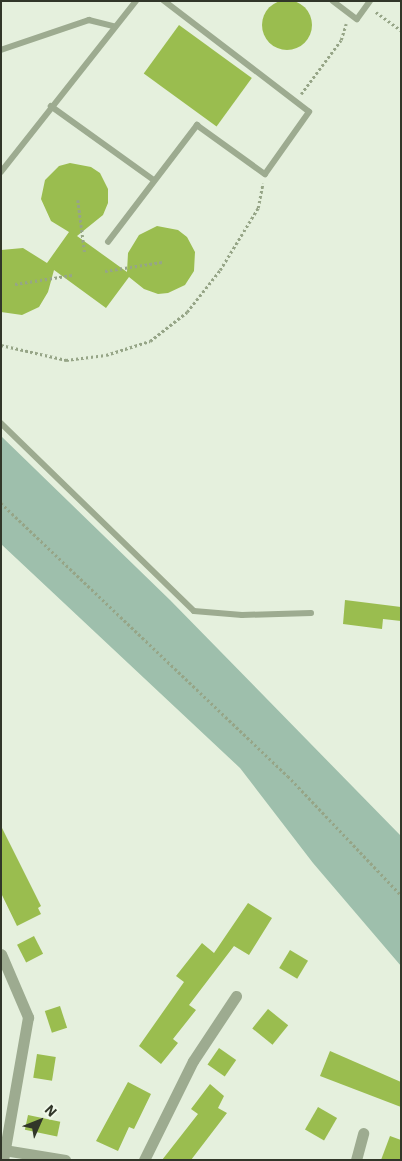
<!DOCTYPE html>
<style>
body{margin:0}
#map{position:relative;width:402px;height:1161px;overflow:hidden;background:#e5f0dd;font-family:"IBM Plex Sans",sans-serif}
div>[style]{position:absolute}
.green>*{inset:0;background:#9ebfac}
.building>*{inset:0;background:#9abd4f;transform-origin:0 0}
.round{border-radius:50%}
.path>*{height:2.5px;margin-top:-1.25px;transform-origin:0;background:repeating-linear-gradient(90deg,#96a587 0 2.5px,transparent 0 5px)}
.service>*{height:5.5px;margin:-2.75px;padding:0 2.75px;transform-origin:2.75px;border-radius:2.75px;background:#9dab90}
.minor>*{height:11px;margin:-5.5px;padding:0 5.5px;transform-origin:5.5px;border-radius:5.5px;background:#9dab90}
span{translate:-50% -50%;white-space:nowrap;text-align:center;line-height:1.15;-webkit-text-stroke:4.5px #eff8e9;paint-order:stroke}
.frame{position:absolute;inset:0;border:2px solid #313629;pointer-events:none}
.north{position:absolute;left:15px;top:1096px;width:50px;height:50px;-webkit-text-stroke:4px #eff8e9;paint-order:stroke;rotate:46deg;font-size:14px;font-weight:700;line-height:20px;text-align:center;color:#313629}
.north::after{content:'';display:block;margin:auto;width:18px;height:22px;background:#313629;clip-path:polygon(50% 0,100% 100%,50% 72%,0 100%)}
</style>
<div id="map">
<div class="green">
<div style="clip-path:polygon(1px 436px,170px 600px,401px 836px,401px 966px,313px 863px,240px 768px,1px 544px)"></div>
</div>
<div class="building">
<div class="round" style="left:262px;top:0;width:50px;height:50px"></div>
<div style="left:179px;top:25px;width:90px;height:60px;rotate:36deg"></div>
<div style="clip-path:polygon(70px 163px,91px 167px,100px 173px,108px 189px,108px 203px,103px 215px,77px 236px,127px 272px,128px 253px,139px 235px,157px 226px,178px 230px,187px 237px,195px 252px,194px 271px,185px 285px,168px 293px,158px 294px,144px 289px,129px 277px,106px 308px,54px 270px,48px 292px,39px 307px,22px 315px,1px 312px,1px 250px,23px 248px,47px 263px,69px 232px,51px 221px,41px 199px,45px 180px,59px 166px)"></div>
<div style="clip-path:polygon(345px 600px,401px 607px,401px 621px,383px 619px,382px 629px,343px 624px)"></div>
<div style="clip-path:polygon(1px 826px,41px 906px,38px 908px,41px 914px,17px 926px,1px 893px)"></div>
<div style="clip-path:polygon(248px 903px,272px 918px,249px 955px,234px 946px,189px 1005px,196px 1010px,173px 1039px,178px 1043px,161px 1064px,139px 1046px,184px 982px,176px 976px,202px 943px,214px 953px)"></div>
<div style="left:34px;top:936px;width:20px;height:19px;rotate:63deg"></div>
<div style="left:290px;top:950px;width:21px;height:21px;rotate:31deg"></div>
<div style="left:60px;top:1006px;width:23px;height:16px;rotate:72deg"></div>
<div style="left:268px;top:1009px;width:26px;height:25px;rotate:39deg"></div>
<div style="left:219px;top:1048px;width:21px;height:20px;rotate:35deg"></div>
<div style="clip-path:polygon(330px 1051px,401px 1082px,401px 1107px,320px 1076px)"></div>
<div style="left:37px;top:1054px;width:19px;height:24px;rotate:9deg"></div>
<div style="clip-path:polygon(128px 1082px,151px 1094px,134px 1129px,129px 1127px,118px 1151px,96px 1141px)"></div>
<div style="clip-path:polygon(210px 1084px,224px 1096px,218px 1108px,227px 1113px,191px 1160px,162px 1160px,198px 1114px,191px 1109px)"></div>
<div style="left:318px;top:1107px;width:22px;height:26px;rotate:30deg"></div>
<div style="left:28px;top:1115px;width:33px;height:15px;rotate:12deg"></div>
<div style="clip-path:polygon(390px 1136px,401px 1140px,401px 1160px,381px 1160px)"></div>
</div>
<div class="path">
<div style="left:376px;top:12px;width:31px;rotate:36deg"></div>
<div style="left:301px;top:94px;width:67px;rotate:-53.5deg"></div>
<div style="left:341px;top:40px;width:17px;rotate:-73deg"></div>
<div style="left:78px;top:200px;width:54px;rotate:82.6deg"></div>
<div style="left:105px;top:271px;width:58px;rotate:-9deg"></div>
<div style="left:15px;top:284px;width:58px;rotate:-9deg"></div>
<div style="left:1px;top:345px;width:67px;rotate:13deg"></div>
<div style="left:66px;top:360px;width:40px;rotate:-7.1deg"></div>
<div style="left:106px;top:355px;width:46px;rotate:-17.7deg"></div>
<div style="left:150px;top:341px;width:47px;rotate:-38.1deg"></div>
<div style="left:187px;top:312px;width:53px;rotate:-51.8deg"></div>
<div style="left:220px;top:270px;width:73px;rotate:-58.5deg"></div>
<div style="left:258px;top:208px;width:25px;rotate:-79deg"></div>
<div style="left:1px;top:503px;width:396px;rotate:43.6deg"></div>
<div style="left:288px;top:776px;width:164px;rotate:46.5deg"></div>
</div>
<div class="service">
<div style="left:333px;top:1px;width:30px;rotate:37deg"></div>
<div style="left:357px;top:19px;width:22px;rotate:-54deg"></div>
<div style="left:1px;top:50px;width:93px;rotate:-18.8deg"></div>
<div style="left:89px;top:20px;width:25px;rotate:14deg"></div>
<div style="left:51px;top:106px;width:127px;rotate:35.7deg"></div>
<div style="left:1px;top:172px;width:218px;rotate:-51.7deg"></div>
<div style="left:108px;top:242px;width:147px;rotate:-52.7deg"></div>
<div style="left:197px;top:125px;width:84px;rotate:35.8deg"></div>
<div style="left:265px;top:174px;width:76px;rotate:-54.6deg"></div>
<div style="left:309px;top:112px;width:183px;rotate:-142.6deg"></div>
<div style="left:1px;top:423px;width:269px;rotate:44.2deg"></div>
<div style="left:194px;top:611px;width:48px;rotate:4.8deg"></div>
<div style="left:242px;top:615px;width:69px;rotate:-1.7deg"></div>
</div>
<div class="minor">
<div style="left:1px;top:954px;width:69px;rotate:66.8deg"></div>
<div style="left:28px;top:1017px;width:145px;rotate:99.9deg"></div>
<div style="left:4px;top:1150px;width:62px;rotate:9.3deg"></div>
<div style="left:144px;top:1160px;width:110px;rotate:-63.7deg"></div>
<div style="left:193px;top:1061px;width:78px;rotate:-56.5deg"></div>
<div style="left:356px;top:1160px;width:28px;rotate:-75deg"></div>
</div>
<div class="frame"></div>
<div class="north">N</div>
</div>
